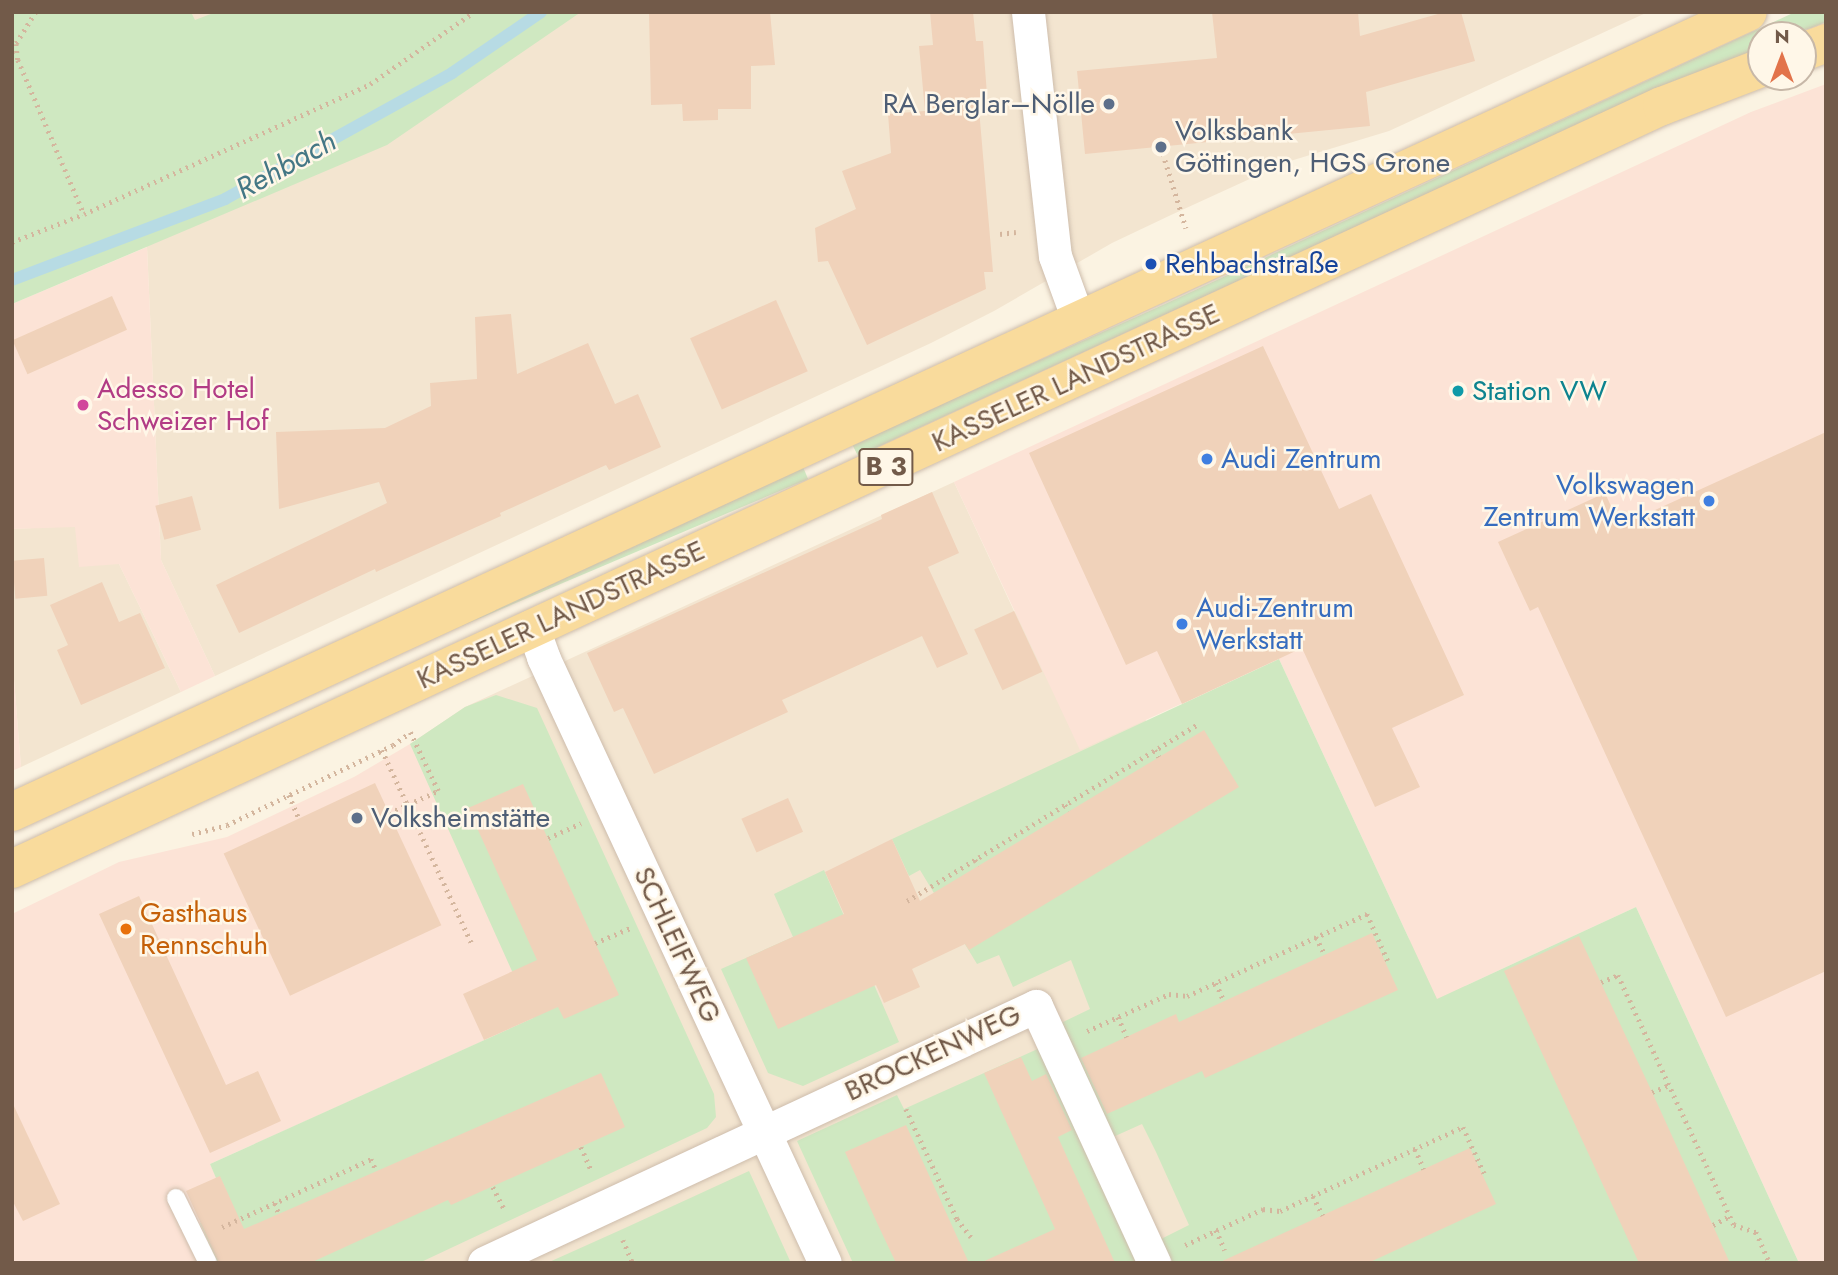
<!DOCTYPE html>
<meta charset="utf-8">
<style>
body{margin:0}
#map{position:relative;width:1838px;height:1275px;overflow:hidden;background:#fbf3e2;font-family:Jost,sans-serif}
div>[style]{position:absolute}
.residential>*{inset:0;background:#f3e5d0}
.commercial>*{inset:0;background:#fce3d6}
.green>*{inset:0;background:#cfe8c1;transform-origin:0 0}
.stream>*{height:12px;margin:-6px;padding:0 6px;transform-origin:6px;border-radius:6px;background:#b7dbe4}
.building>*{inset:0;background:#f0d2ba;transform-origin:0 0}
.path>*{height:4.5px;margin-top:-2.25px;transform-origin:0;background:repeating-linear-gradient(90deg,#d4b69e 0 2px,transparent 0 7px)}
.roads{filter:drop-shadow(0 0 2px #cebdac) drop-shadow(0 0 2px #cebdac)}
.service>*{height:18px;margin:-9px;padding:0 9px;transform-origin:9px;border-radius:9px;background:#fff}
.minor>*{height:33px;margin:-16.5px;padding:0 16.5px;transform-origin:16.5px;border-radius:16.5px;background:#fff}
.primary>*{height:38px;margin:-19px;padding:0 19px;transform-origin:19px;border-radius:19px;background:#f9db9c}
.dots>*{width:19px;height:19px;translate:-50% -50%;box-sizing:border-box;border:4px solid #fff7e8;border-radius:50%}
span{translate:-50% -50%;white-space:nowrap;text-align:center;line-height:1.15;-webkit-text-stroke:5px #fff7e8;paint-order:stroke}
.shield-label span{padding:2px 5px;background:#fff7e8;border:2px solid;border-radius:5px;-webkit-text-stroke-width:0}
.shield-label{font-size:26px;color:#725a49;font-weight:700}
.service-label{font-size:28px;color:#4e5e75}
.right{translate:-100% -50%;text-align:right}
.left{translate:0 -50%;text-align:left}
.transit-label{font-size:28px;color:#164399}
.street-label{font-size:28px;color:#725a49}
.hotel-label{font-size:28px;color:#b23c85}
.culture-label{font-size:28px;color:#0d838f}
.shop-label{font-size:28px;color:#366cbe}
.food-label{font-size:28px;color:#c56008}
.water-label{font-size:30px;color:#447785;font-style:italic}
.frame{position:absolute;inset:0;border:14px solid #725a49;pointer-events:none}
.north{position:absolute;left:1747px;top:21px;width:70px;height:70px;box-sizing:border-box;background:#fff7e8;border:2px solid #c7b8a8;border-radius:50%;rotate:0deg;font-size:19px;font-weight:700;line-height:28px;text-align:center;color:#725a49}
.north::after{content:'';display:block;margin:auto;width:24px;height:32px;background:#e2734a;clip-path:polygon(50% 0,100% 100%,50% 72%,0 100%)}
</style>
<div id="map">
<div class="residential">
<div style="clip-path:polygon(12px 12px,1648px 12px,1389px 131px,1287px 162px,1171px 215px,1112px 243px,994px 311px,931px 343px,215px 676px,161px 560px,147px 247px)"></div>
<div style="clip-path:polygon(954px 482px,1014px 611px,1799px 1263px,218px 1263px,533px 1018px,410px 744px,465px 707px)"></div>
<div style="clip-path:polygon(76px 526px,119px 564px,181px 692px,21px 767px,12px 654px,12px 529px)"></div>
</div>
<div class="commercial">
<div style="clip-path:polygon(1826px 84px,1826px 1263px,1799px 1263px,1636px 907px,1437px 999px,1279px 659px,1080px 750px,954px 482px,1751px 112px)"></div>
<div style="clip-path:polygon(147px 247px,161px 560px,215px 676px,181px 692px,119px 564px,79px 567px,75px 527px,12px 529px,12px 304px)"></div>
<div style="clip-path:polygon(12px 654px,21px 767px,12px 771px)"></div>
<div style="clip-path:polygon(410px 744px,534px 1018px,210px 1164px,216px 1177px,220px 1176px,235px 1209px,201px 1223px,218px 1263px,12px 1263px,12px 914px,119px 862px,227px 837px,354px 777px)"></div>
</div>
<div class="green">
<div style="clip-path:polygon(12px 12px,191px 12px,195px 20px,216px 12px,581px 12px,387px 145px,12px 304px)"></div>
<div style="clip-path:polygon(1795px 12px,1826px 12px,1826px 22px,1792px 35px,1761px 35px,1761px 48px,1646px 93px,858px 456px,852px 444px,1165px 304px)"></div>
<div style="left:803px;top:467px;width:13px;height:872px;rotate:67deg"></div>
<div style="clip-path:polygon(1279px 659px,1437px 999px,1636px 907px,1799px 1263px,1172px 1263px,1161px 1239px,1189px 1225px,1156px 1152px,1142px 1124px,1113px 1137px,1061px 1023px,1090px 1009px,1071px 960px,1013px 987px,999px 955px,977px 964px,920px 870px,909px 876px,892px 839px)"></div>
<div style="clip-path:polygon(496px 695px,537px 708px,714px 1094px,716px 1117px,707px 1128px,419px 1263px,218px 1263px,200px 1223px,234px 1209px,220px 1177px,216px 1178px,210px 1164px,533px 1018px,410px 744px,465px 707px)"></div>
<div style="clip-path:polygon(824px 870px,899px 1042px,803px 1086px,768px 1073px,721px 969px,793px 937px,774px 894px)"></div>
<div style="clip-path:polygon(1042px 1047px,1140px 1263px,853px 1263px,797px 1141px,897px 1095px,904px 1109px)"></div>
<div style="clip-path:polygon(749px 1171px,791px 1263px,547px 1263px,625px 1228px)"></div>
</div>
<div class="stream">
<div style="left:12px;top:280px;width:228px;rotate:-20.8deg"></div>
<div style="left:225px;top:199px;width:260px;rotate:-29deg"></div>
<div style="left:452px;top:73px;width:108px;rotate:-34.4deg"></div>
</div>
<div class="building">
<div style="clip-path:polygon(649px 12px,770px 12px,775px 65px,751px 66px,751px 109px,718px 109px,718px 120px,683px 121px,682px 104px,651px 105px)"></div>
<div style="clip-path:polygon(930px 12px,973px 12px,976px 41px,983px 41px,988px 108px,979px 109px,993px 272px,984px 272px,986px 289px,867px 345px,828px 261px,818px 262px,815px 228px,856px 209px,842px 171px,891px 153px,888px 114px,925px 111px,919px 46px,933px 45px)"></div>
<div style="clip-path:polygon(1212px 12px,1358px 12px,1360px 36px,1445px 12px,1461px 12px,1475px 61px,1366px 92px,1370px 126px,1085px 154px,1077px 71px,1217px 58px)"></div>
<div style="left:112px;top:296px;width:37px;height:109px;rotate:66deg"></div>
<div style="left:776px;top:300px;width:78px;height:94px;rotate:66deg"></div>
<div style="clip-path:polygon(511px 314px,517px 374px,588px 343px,615px 404px,638px 394px,661px 447px,609px 470px,606px 465px,500px 513px,501px 516px,376px 572px,375px 569px,239px 633px,216px 585px,387px 503px,379px 482px,279px 509px,276px 432px,385px 428px,431px 406px,430px 383px,477px 379px,475px 317px)"></div>
<div style="clip-path:polygon(1263px 346px,1339px 509px,1371px 494px,1464px 695px,1392px 728px,1420px 787px,1375px 807px,1302px 648px,1182px 704px,1157px 651px,1126px 665px,1029px 453px)"></div>
<div style="clip-path:polygon(1826px 432px,1826px 971px,1726px 1017px,1538px 607px,1530px 611px,1498px 542px,1605px 493px,1620px 526px)"></div>
<div style="clip-path:polygon(932px 492px,959px 553px,928px 567px,968px 654px,937px 668px,922px 636px,782px 700px,788px 712px,654px 774px,623px 708px,614px 712px,587px 653px,882px 519px,881px 515px)"></div>
<div style="left:192px;top:496px;width:35px;height:38px;rotate:75deg"></div>
<div style="left:44px;top:558px;width:38px;height:32px;rotate:85deg"></div>
<div style="clip-path:polygon(102px 582px,119px 622px,140px 613px,165px 668px,81px 705px,57px 650px,68px 645px,50px 605px)"></div>
<div style="left:1014px;top:611px;width:67px;height:44px;rotate:65deg"></div>
<div style="clip-path:polygon(1204px 730px,1239px 787px,969px 950px,965px 944px,912px 969px,920px 987px,884px 1003px,876px 985px,778px 1029px,746px 958px,844px 914px,825px 872px,892px 839px,920px 901px)"></div>
<div style="left:375px;top:783px;width:157px;height:167px;rotate:65deg"></div>
<div style="clip-path:polygon(523px 784px,619px 995px,564px 1019px,558px 1007px,484px 1040px,463px 994px,537px 960px,468px 808px)"></div>
<div style="left:788px;top:798px;width:37px;height:51px;rotate:66deg"></div>
<div style="clip-path:polygon(139px 896px,226px 1085px,258px 1071px,281px 1121px,210px 1153px,99px 914px)"></div>
<div style="clip-path:polygon(1372px 933px,1398px 990px,1205px 1078px,1202px 1071px,1107px 1114px,1081px 1058px,1176px 1014px,1179px 1022px)"></div>
<div style="clip-path:polygon(1579px 936px,1652px 1092px,1730px 1263px,1639px 1263px,1504px 971px)"></div>
<div style="clip-path:polygon(1021px 1057px,1032px 1081px,1046px 1074px,1072px 1130px,1058px 1137px,1115px 1263px,980px 1263px,1055px 1229px,984px 1073px)"></div>
<div style="clip-path:polygon(601px 1073px,625px 1127px,451px 1205px,448px 1200px,310px 1263px,219px 1263px,186px 1191px,220px 1176px,244px 1229px)"></div>
<div style="clip-path:polygon(12px 1102px,60px 1204px,23px 1221px,12px 1200px)"></div>
<div style="clip-path:polygon(906px 1125px,939px 1197px,969px 1263px,896px 1263px,878px 1225px,845px 1152px)"></div>
<div style="clip-path:polygon(1470px 1148px,1496px 1204px,1368px 1263px,1218px 1263px)"></div>
</div>
<div class="path">
<div style="left:36px;top:12px;width:38px;rotate:122deg"></div>
<div style="left:16px;top:44px;width:16px;rotate:83deg"></div>
<div style="left:18px;top:60px;width:168px;rotate:66.8deg"></div>
<div style="left:1161px;top:147px;width:85px;rotate:72.8deg"></div>
<div style="left:1000px;top:234px;width:16px;rotate:-7deg"></div>
<div style="left:12px;top:242px;width:77px;rotate:-21.3deg"></div>
<div style="left:84px;top:214px;width:314px;rotate:-24.4deg"></div>
<div style="left:370px;top:84px;width:126px;rotate:-34.7deg"></div>
<div style="left:382px;top:750px;width:214px;rotate:65.1deg"></div>
<div style="left:1155px;top:750px;width:8px;rotate:60deg"></div>
<div style="left:289px;top:795px;width:25px;rotate:67deg"></div>
<div style="left:1065px;top:805px;width:7px;rotate:56deg"></div>
<div style="left:389px;top:813px;width:54px;rotate:-24.2deg"></div>
<div style="left:438px;top:791px;width:65px;rotate:-115.4deg"></div>
<div style="left:192px;top:834px;width:36px;rotate:-14deg"></div>
<div style="left:227px;top:825px;width:184px;rotate:-25.7deg"></div>
<div style="left:393px;top:745px;width:19px;rotate:-36deg"></div>
<div style="left:548px;top:838px;width:36px;rotate:-24deg"></div>
<div style="left:975px;top:860px;width:7px;rotate:56deg"></div>
<div style="left:907px;top:901px;width:339px;rotate:-31.3deg"></div>
<div style="left:1316px;top:937px;width:20px;rotate:63deg"></div>
<div style="left:595px;top:943px;width:38px;rotate:-23deg"></div>
<div style="left:1601px;top:982px;width:18px;rotate:-22deg"></div>
<div style="left:1618px;top:975px;width:276px;rotate:65.1deg"></div>
<div style="left:1734px;top:1225px;width:23px;rotate:18deg"></div>
<div style="left:1756px;top:1232px;width:34px;rotate:66deg"></div>
<div style="left:1216px;top:983px;width:20px;rotate:66deg"></div>
<div style="left:1118px;top:1017px;width:22px;rotate:66deg"></div>
<div style="left:1087px;top:1031px;width:90px;rotate:-24.3deg"></div>
<div style="left:1169px;top:994px;width:18px;rotate:6deg"></div>
<div style="left:1187px;top:996px;width:198px;rotate:-24.5deg"></div>
<div style="left:1367px;top:914px;width:51px;rotate:65.9deg"></div>
<div style="left:1652px;top:1092px;width:18px;rotate:-22deg"></div>
<div style="left:906px;top:1109px;width:121px;rotate:65.1deg"></div>
<div style="left:957px;top:1219px;width:23px;rotate:52deg"></div>
<div style="left:581px;top:1147px;width:27px;rotate:66deg"></div>
<div style="left:1415px;top:1149px;width:22px;rotate:66deg"></div>
<div style="left:493px;top:1187px;width:27px;rotate:63deg"></div>
<div style="left:1313px;top:1196px;width:22px;rotate:63deg"></div>
<div style="left:275px;top:1203px;width:12px;rotate:70deg"></div>
<div style="left:1713px;top:1225px;width:19px;rotate:-28deg"></div>
<div style="left:222px;top:1227px;width:164px;rotate:-24.5deg"></div>
<div style="left:371px;top:1159px;width:12px;rotate:66deg"></div>
<div style="left:1216px;top:1230px;width:22px;rotate:66deg"></div>
<div style="left:623px;top:1240px;width:25px;rotate:67deg"></div>
<div style="left:1185px;top:1245px;width:86px;rotate:-24.8deg"></div>
<div style="left:1263px;top:1209px;width:17px;rotate:7deg"></div>
<div style="left:1280px;top:1211px;width:201px;rotate:-24.7deg"></div>
<div style="left:1463px;top:1127px;width:53px;rotate:65.4deg"></div>
</div>
<div class="roads">
<div class="service">
<div style="left:176px;top:1198px;width:72px;rotate:63.8deg"></div>
</div>
<div class="minor">
<div style="left:1028px;top:12px;width:245px;rotate:83.7deg"></div>
<div style="left:1055px;top:256px;width:70px;rotate:70deg"></div>
<div style="left:532px;top:626px;width:33px;rotate:70deg"></div>
<div style="left:543px;top:657px;width:668px;rotate:65.05deg"></div>
<div style="left:484px;top:1263px;width:609px;rotate:-24.97deg"></div>
<div style="left:1036px;top:1006px;width:283px;rotate:65.3deg"></div>
</div>
<div class="primary">
<div style="left:1803px;top:52px;width:25px;rotate:-21deg"></div>
<div style="left:12px;top:812px;width:1911px;rotate:-24.74deg"></div>
<div style="left:12px;top:869px;width:1818px;rotate:-24.82deg"></div>
<div style="left:1662px;top:106px;width:106px;rotate:-21deg"></div>
</div>
</div>
<div class="dots">
<div style="left:1109px;top:104px;background:#5c6f8a"></div>
<div style="left:1161px;top:147px;background:#5c6f8a"></div>
<div style="left:1151px;top:264px;background:#1a4fb4"></div>
<div style="left:1458px;top:391px;background:#0f9aa8"></div>
<div style="left:83px;top:405px;background:#d1479c"></div>
<div style="left:1207px;top:459px;background:#3f7fe0"></div>
<div style="left:1709px;top:501px;background:#3f7fe0"></div>
<div style="left:1182px;top:624px;background:#3f7fe0"></div>
<div style="left:357px;top:818px;background:#5c6f8a"></div>
<div style="left:126px;top:929px;background:#e8710a"></div>
</div>
<div class="shield-label">
<span style="left:886px;top:467px">B 3</span>
</div>
<div class="service-label">
<span class="right" style="left:1095px;top:104px">RA Berglar–Nölle</span>
<span class="left" style="left:1175px;top:147px">Volksbank<br>Göttingen, HGS Grone</span>
<span class="left" style="left:371px;top:818px">Volksheimstätte</span>
</div>
<div class="transit-label">
<span class="left" style="left:1165px;top:264px">Rehbachstraße</span>
</div>
<div class="street-label">
<span style="left:1076px;top:378px;rotate:-25deg">KASSELER LANDSTRASSE</span>
<span style="left:561px;top:615px;rotate:-25deg">KASSELER LANDSTRASSE</span>
<span style="left:677px;top:945px;rotate:65deg">SCHLEIFWEG</span>
<span style="left:933px;top:1053px;rotate:-25deg">BROCKENWEG</span>
</div>
<div class="hotel-label">
<span class="left" style="left:97px;top:405px">Adesso Hotel<br>Schweizer Hof</span>
</div>
<div class="culture-label">
<span class="left" style="left:1472px;top:391px">Station VW</span>
</div>
<div class="shop-label">
<span class="left" style="left:1221px;top:459px">Audi Zentrum</span>
<span class="right" style="left:1695px;top:501px">Volkswagen<br>Zentrum Werkstatt</span>
<span class="left" style="left:1196px;top:624px">Audi-Zentrum<br>Werkstatt</span>
</div>
<div class="food-label">
<span class="left" style="left:140px;top:929px">Gasthaus<br>Rennschuh</span>
</div>
<div class="water-label">
<span style="left:286px;top:165px;rotate:-29deg">Rehbach</span>
</div>
<div class="frame"></div>
<div class="north">N</div>
</div>
